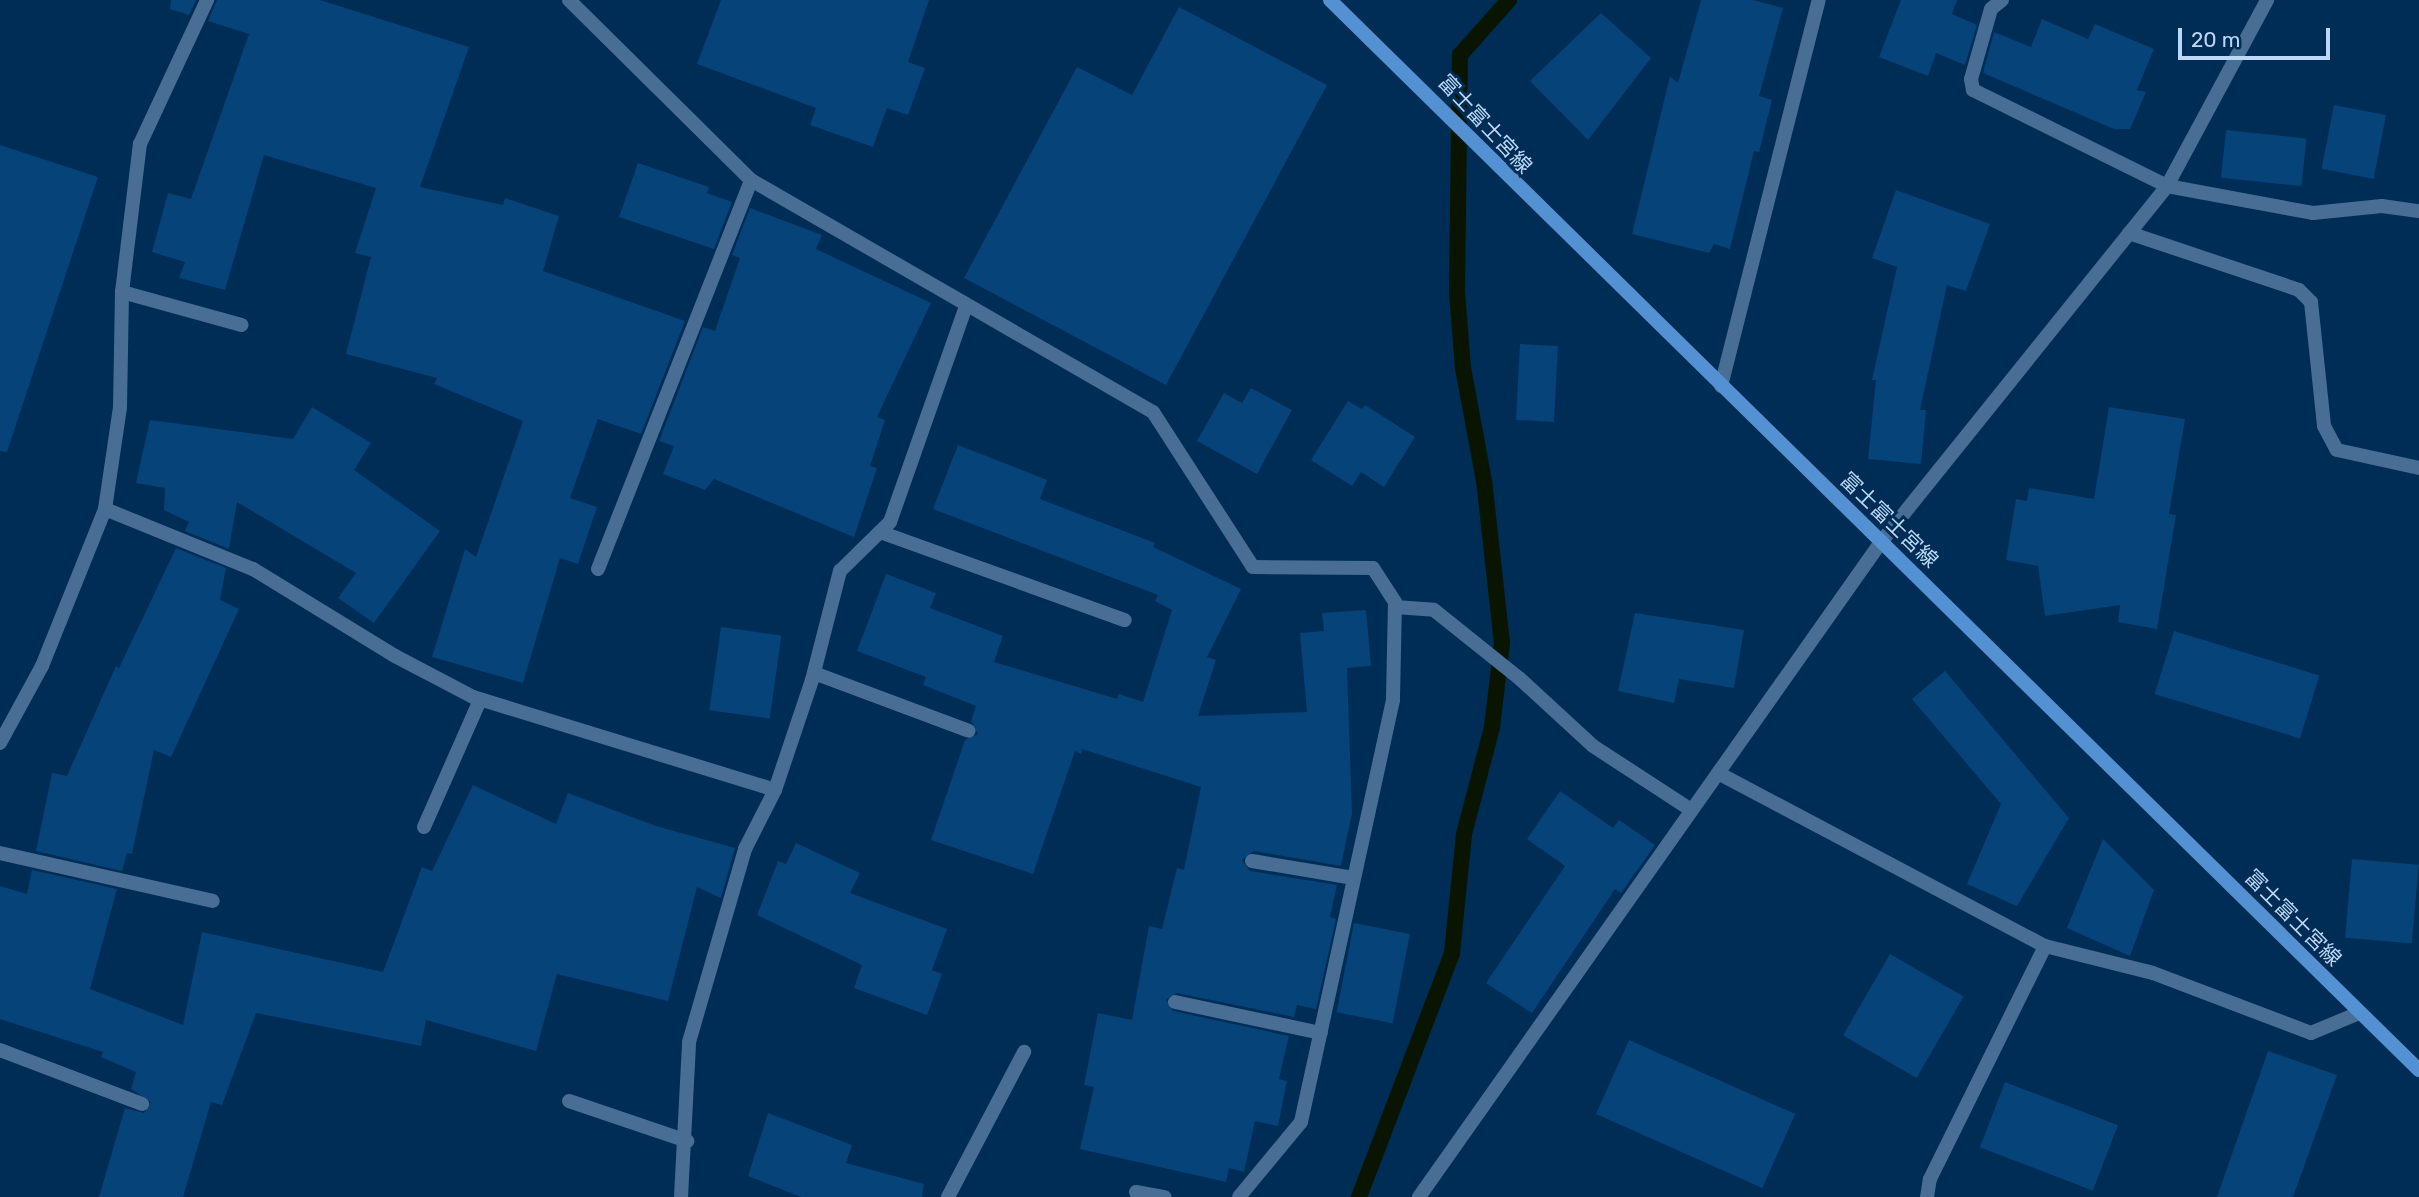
<!DOCTYPE html>
<meta charset="utf-8">
<style>
body{margin:0}
#map{position:relative;width:2419px;height:1197px;overflow:hidden;background:#002d55;font-family:Rubik,"Noto Sans JP",sans-serif}
div>[style]{position:absolute}
.stream>*{height:16px;margin:-8px;padding:0 8px;transform-origin:8px;border-radius:8px;background:#091501}
.building>*{inset:0;background:#054379;transform-origin:0 0}
.service>*{height:14px;margin:-7px;padding:0 7px;transform-origin:7px;border-radius:7px;background:#486e96}
.minor>*{height:14px;margin:-7px;padding:0 7px;transform-origin:7px;border-radius:7px;background:#486e96}
.secondary>*{height:14px;margin:-7px;padding:0 7px;transform-origin:7px;border-radius:7px;background:#5491d3}
span{translate:-50% -50%;white-space:nowrap;text-align:center;line-height:1.15;-webkit-text-stroke:6px #002d55;paint-order:stroke}
.street-label{font-size:21px;color:#bcd8f8}
.scale{position:absolute;left:2178px;top:28px;width:152px;height:32px;box-sizing:border-box;border:4px solid #bcd8f8;border-top:0;padding-left:9px;font-size:21px;line-height:24px;white-space:nowrap;color:#bcd8f8;-webkit-text-stroke:5px #002d55;paint-order:stroke}
</style>
<div id="map">
<div class="stream">
<div style="left:1359px;top:1197px;width:261px;rotate:-69.1deg"></div>
<div style="left:1452px;top:953px;width:120px;rotate:-84.2deg"></div>
<div style="left:1464px;top:834px;width:111px;rotate:-75.3deg"></div>
<div style="left:1492px;top:727px;width:85px;rotate:-83.2deg"></div>
<div style="left:1502px;top:643px;width:163px;rotate:-96.3deg"></div>
<div style="left:1484px;top:481px;width:115px;rotate:-100.5deg"></div>
<div style="left:1463px;top:368px;width:76px;rotate:-94.5deg"></div>
<div style="left:1457px;top:292px;width:237px;rotate:-89.3deg"></div>
<div style="left:1460px;top:55px;width:74px;rotate:-48.3deg"></div>
</div>
<div class="building">
<div style="clip-path:polygon(171px 0,196px 0,189px 15px,170px 9px)"></div>
<div style="clip-path:polygon(217px 0,320px 0,469px 47px,420px 187px,503px 205px,505px 198px,559px 216px,543px 271px,685px 321px,641px 434px,598px 419px,570px 498px,597px 507px,578px 564px,560px 558px,523px 683px,432px 657px,465px 549px,476px 557px,523px 421px,434px 384px,437px 378px,346px 354px,371px 257px,355px 253px,376px 188px,264px 155px,225px 290px,179px 278px,185px 262px,152px 252px,168px 193px,191px 199px,249px 34px,208px 21px)"></div>
<div style="clip-path:polygon(721px 0,929px 0,908px 62px,925px 68px,908px 115px,887px 108px,873px 147px,810px 125px,816px 108px,697px 64px)"></div>
<div style="clip-path:polygon(1701px 0,1753px 0,1783px 8px,1759px 96px,1772px 100px,1759px 152px,1754px 151px,1730px 249px,1714px 244px,1709px 253px,1632px 234px,1670px 76px,1678px 83px)"></div>
<div style="clip-path:polygon(1901px 0,1957px 0,1952px 14px,1977px 25px,1965px 65px,1936px 53px,1928px 76px,1879px 57px)"></div>
<div style="clip-path:polygon(1179px 7px,1327px 85px,1166px 385px,964px 278px,1077px 67px,1132px 95px)"></div>
<div style="clip-path:polygon(1601px 13px,1651px 58px,1588px 140px,1530px 81px)"></div>
<div style="clip-path:polygon(2042px 19px,2088px 39px,2095px 24px,2154px 49px,2137px 90px,2146px 92px,2130px 129px,2114px 129px,1983px 73px,1994px 32px,2031px 47px)"></div>
<div style="left:2334px;top:105px;width:53px;height:65px;rotate:11deg"></div>
<div style="left:2226px;top:130px;width:81px;height:48px;rotate:6deg"></div>
<div style="clip-path:polygon(0 145px,98px 177px,7px 452px,0 451px)"></div>
<div style="clip-path:polygon(638px 163px,709px 187px,707px 193px,732px 202px,714px 249px,619px 217px)"></div>
<div style="clip-path:polygon(1896px 190px,1990px 224px,1966px 291px,1947px 285px,1920px 410px,1926px 410px,1921px 464px,1868px 459px,1876px 380px,1872px 380px,1897px 267px,1872px 258px)"></div>
<div style="clip-path:polygon(750px 208px,822px 235px,816px 249px,931px 303px,877px 417px,885px 420px,870px 466px,877px 468px,854px 537px,714px 479px,705px 490px,663px 474px,674px 446px,659px 441px,703px 327px,715px 331px,740px 258px,732px 255px)"></div>
<div style="left:1520px;top:344px;width:38px;height:76px;rotate:3deg"></div>
<div style="clip-path:polygon(1251px 388px,1292px 410px,1257px 474px,1197px 441px,1224px 393px,1242px 403px)"></div>
<div style="clip-path:polygon(1348px 401px,1362px 409px,1365px 405px,1415px 437px,1384px 487px,1361px 472px,1352px 486px,1311px 460px)"></div>
<div style="clip-path:polygon(312px 407px,371px 443px,354px 470px,440px 531px,374px 623px,338px 598px,356px 573px,237px 502px,229px 549px,185px 531px,189px 522px,164px 510px,165px 488px,136px 483px,150px 420px,293px 439px)"></div>
<div style="clip-path:polygon(2109px 407px,2185px 419px,2169px 514px,2176px 515px,2157px 629px,2118px 622px,2120px 605px,2045px 616px,2038px 566px,2006px 560px,2016px 499px,2027px 501px,2029px 488px,2094px 499px)"></div>
<div style="clip-path:polygon(958px 445px,1047px 480px,1040px 499px,1155px 543px,1153px 547px,1241px 589px,1207px 657px,1216px 660px,1198px 716px,1307px 712px,1300px 633px,1324px 631px,1322px 613px,1366px 610px,1371px 666px,1347px 668px,1352px 813px,1341px 866px,1254px 851px,1242px 860px,1250px 871px,1337px 885px,1330px 917px,1336px 919px,1316px 1009px,1297px 1005px,1294px 1017px,1177px 993px,1166px 999px,1173px 1011px,1289px 1036px,1279px 1079px,1287px 1081px,1278px 1126px,1255px 1121px,1244px 1172px,1229px 1168px,1226px 1182px,1080px 1149px,1094px 1087px,1084px 1085px,1098px 1013px,1132px 1020px,1149px 926px,1162px 929px,1177px 868px,1184px 870px,1201px 787px,1082px 749px,1081px 754px,1075px 751px,1033px 874px,931px 840px,965px 740px,978px 734px,971px 721px,976px 706px,923px 685px,926px 677px,857px 651px,886px 574px,936px 593px,930px 608px,1003px 636px,994px 662px,1117px 699px,1119px 694px,1143px 702px,1172px 610px,1155px 601px,1158px 595px,933px 509px)"></div>
<div style="clip-path:polygon(176px 548px,226px 568px,220px 600px,239px 609px,171px 757px,154px 750px,132px 854px,127px 853px,122px 871px,36px 851px,52px 773px,67px 776px,116px 666px,119px 668px)"></div>
<div style="clip-path:polygon(1635px 613px,1744px 630px,1734px 688px,1679px 679px,1674px 703px,1618px 691px)"></div>
<div style="left:721px;top:627px;width:61px;height:84px;rotate:8deg"></div>
<div style="left:2174px;top:631px;width:152px;height:66px;rotate:17deg"></div>
<div style="clip-path:polygon(1945px 671px,2069px 818px,2017px 906px,1967px 884px,2001px 804px,1912px 699px)"></div>
<div style="clip-path:polygon(473px 785px,556px 824px,568px 793px,656px 826px,735px 848px,721px 898px,697px 887px,668px 1001px,557px 974px,536px 1051px,426px 1020px,421px 1046px,256px 1013px,222px 1105px,211px 1102px,183px 1197px,99px 1197px,125px 1108px,144px 1113px,151px 1102px,131px 1089px,136px 1072px,101px 1057px,103px 1052px,0 1019px,0 886px,27px 894px,32px 870px,117px 889px,90px 989px,183px 1025px,202px 932px,383px 972px,422px 867px,432px 871px)"></div>
<div style="clip-path:polygon(1560px 791px,1613px 828px,1619px 820px,1655px 845px,1621px 893px,1615px 889px,1532px 1013px,1486px 983px,1565px 866px,1527px 839px)"></div>
<div style="clip-path:polygon(2103px 839px,2154px 890px,2130px 956px,2067px 928px)"></div>
<div style="clip-path:polygon(796px 843px,860px 873px,850px 893px,947px 929px,932px 970px,942px 974px,927px 1015px,854px 988px,862px 965px,757px 915px,778px 861px,786px 864px)"></div>
<div style="left:2352px;top:859px;width:67px;height:79px;rotate:5deg"></div>
<div style="left:1354px;top:923px;width:57px;height:91px;rotate:11deg"></div>
<div style="left:1890px;top:954px;width:85px;height:94px;rotate:30deg"></div>
<div style="left:1629px;top:1040px;width:182px;height:81px;rotate:24deg"></div>
<div style="clip-path:polygon(2268px 1051px,2337px 1075px,2293px 1197px,2217px 1197px)"></div>
<div style="left:2005px;top:1082px;width:121px;height:70px;rotate:21deg"></div>
<div style="clip-path:polygon(768px 1113px,852px 1145px,846px 1163px,924px 1184px,922px 1197px,801px 1197px,748px 1176px)"></div>
</div>
<div class="service">
<div style="left:2002px;top:0;width:14px;rotate:141deg"></div>
<div style="left:1991px;top:9px;width:73px;rotate:105.9deg"></div>
<div style="left:1971px;top:79px;width:11px;rotate:80deg"></div>
<div style="left:1973px;top:90px;width:216px;rotate:26.3deg"></div>
<div style="left:1721px;top:386px;width:398px;rotate:-75.8deg"></div>
</div>
<div class="minor">
<div style="left:569px;top:0;width:256px;rotate:44.7deg"></div>
<div style="left:751px;top:180px;width:464px;rotate:30deg"></div>
<div style="left:1153px;top:412px;width:184px;rotate:57.2deg"></div>
<div style="left:1253px;top:567px;width:120px;rotate:0.5deg"></div>
<div style="left:1373px;top:568px;width:40px;rotate:57.1deg"></div>
<div style="left:1395px;top:602px;width:98px;rotate:91.2deg"></div>
<div style="left:1393px;top:700px;width:432px;rotate:102.3deg"></div>
<div style="left:1301px;top:1122px;width:97px;rotate:129.6deg"></div>
<div style="left:2167px;top:186px;width:148px;rotate:10.5deg"></div>
<div style="left:2313px;top:213px;width:69px;rotate:-5.8deg"></div>
<div style="left:2382px;top:206px;width:37px;rotate:8deg"></div>
<div style="left:2129px;top:233px;width:179px;rotate:18.5deg"></div>
<div style="left:2299px;top:290px;width:17px;rotate:45deg"></div>
<div style="left:2311px;top:302px;width:125px;rotate:84deg"></div>
<div style="left:2324px;top:426px;width:27px;rotate:62deg"></div>
<div style="left:2337px;top:450px;width:84px;rotate:12.4deg"></div>
<div style="left:122px;top:292px;width:124px;rotate:15.4deg"></div>
<div style="left:105px;top:509px;width:160px;rotate:22.1deg"></div>
<div style="left:253px;top:569px;width:167px;rotate:31.5deg"></div>
<div style="left:395px;top:656px;width:88px;rotate:27.7deg"></div>
<div style="left:473px;top:697px;width:316px;rotate:17.1deg"></div>
<div style="left:880px;top:532px;width:260px;rotate:19.8deg"></div>
<div style="left:598px;top:569px;width:418px;rotate:-68.5deg"></div>
<div style="left:1395px;top:607px;width:39px;rotate:4deg"></div>
<div style="left:1434px;top:610px;width:109px;rotate:38.7deg"></div>
<div style="left:1519px;top:678px;width:100px;rotate:42.6deg"></div>
<div style="left:1593px;top:746px;width:117px;rotate:33.1deg"></div>
<div style="left:814px;top:673px;width:165px;rotate:20.5deg"></div>
<div style="left:0;top:743px;width:88px;rotate:-61.4deg"></div>
<div style="left:42px;top:666px;width:169px;rotate:-68.1deg"></div>
<div style="left:105px;top:509px;width:103px;rotate:-81.6deg"></div>
<div style="left:120px;top:407px;width:115px;rotate:-89deg"></div>
<div style="left:122px;top:292px;width:149px;rotate:-83.1deg"></div>
<div style="left:140px;top:144px;width:159px;rotate:-65deg"></div>
<div style="left:1718px;top:773px;width:370px;rotate:27.9deg"></div>
<div style="left:2045px;top:946px;width:111px;rotate:14deg"></div>
<div style="left:2153px;top:973px;width:169px;rotate:20.8deg"></div>
<div style="left:2311px;top:1033px;width:52px;rotate:-22.6deg"></div>
<div style="left:424px;top:827px;width:139px;rotate:-66.2deg"></div>
<div style="left:0;top:853px;width:218px;rotate:12.7deg"></div>
<div style="left:1252px;top:861px;width:103px;rotate:9.5deg"></div>
<div style="left:1175px;top:1002px;width:149px;rotate:12deg"></div>
<div style="left:0;top:1050px;width:152px;rotate:20.8deg"></div>
<div style="left:569px;top:1101px;width:125px;rotate:18.7deg"></div>
<div style="left:1136px;top:1192px;width:29px;rotate:10deg"></div>
<div style="left:681px;top:1197px;width:155px;rotate:-87deg"></div>
<div style="left:689px;top:1042px;width:201px;rotate:-73.8deg"></div>
<div style="left:745px;top:849px;width:66px;rotate:-63deg"></div>
<div style="left:775px;top:790px;width:116px;rotate:-71.4deg"></div>
<div style="left:812px;top:680px;width:113px;rotate:-75.6deg"></div>
<div style="left:840px;top:571px;width:70px;rotate:-44.4deg"></div>
<div style="left:890px;top:522px;width:229px;rotate:-70.6deg"></div>
<div style="left:948px;top:1197px;width:164px;rotate:-62.3deg"></div>
<div style="left:1419px;top:1197px;width:802px;rotate:-54.8deg"></div>
<div style="left:1881px;top:542px;width:457px;rotate:-51.2deg"></div>
<div style="left:2167px;top:186px;width:211px;rotate:-61.7deg"></div>
<div style="left:1927px;top:1197px;width:18px;rotate:-81deg"></div>
<div style="left:1930px;top:1179px;width:260px;rotate:-63.7deg"></div>
</div>
<div class="secondary">
<div style="left:1330px;top:0;width:1527px;rotate:44.5deg"></div>
</div>
<div class="street-label">
<span style="left:1485px;top:124px;rotate:47deg">富士富士宮線</span>
<span style="left:1889px;top:520px;rotate:44deg">富士富士宮線</span>
<span style="left:2293px;top:918px;rotate:45deg">富士富士宮線</span>
</div>
<div class="scale">20 m</div>
</div>
